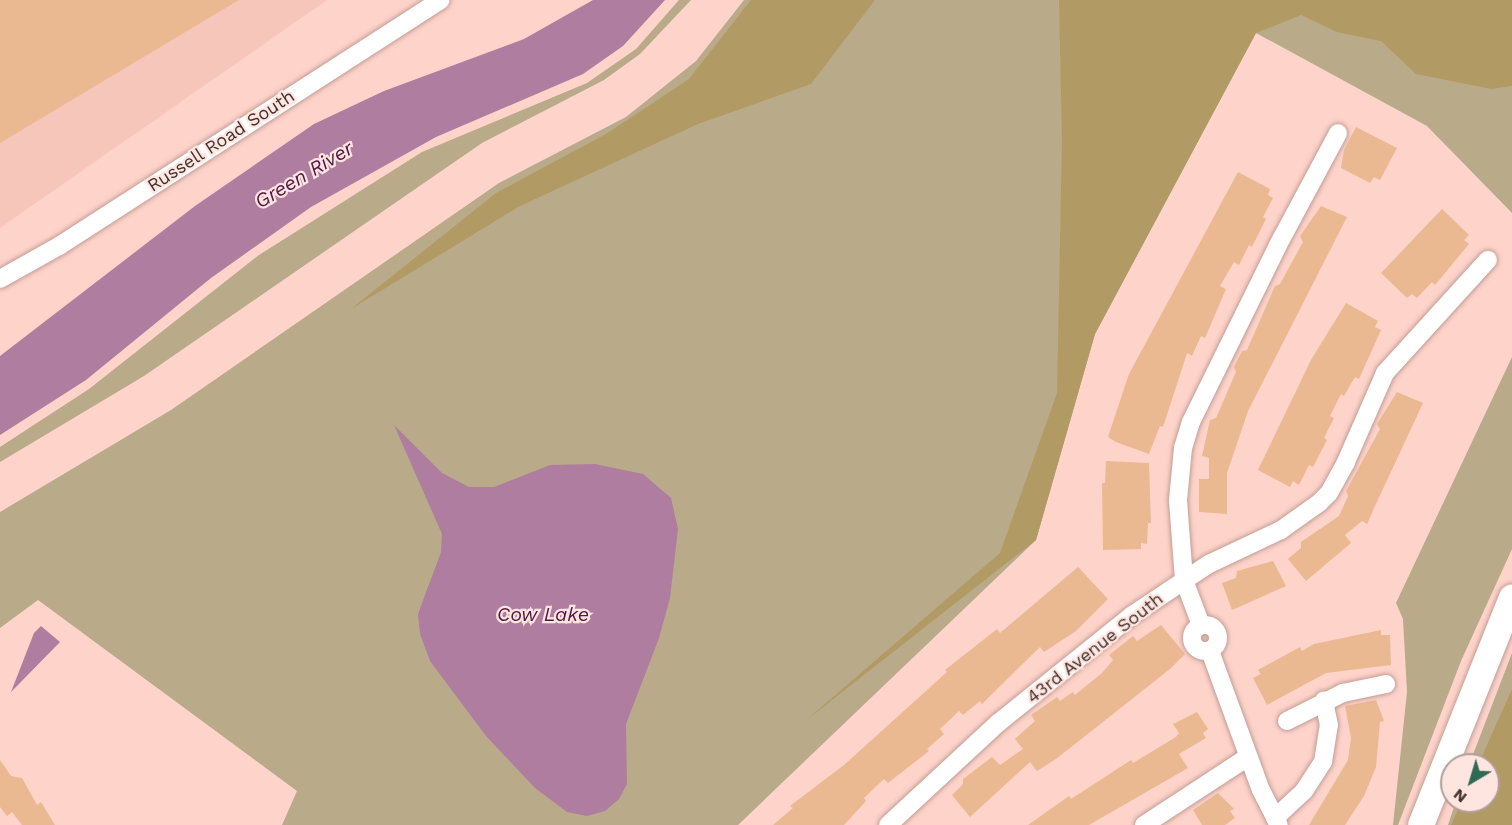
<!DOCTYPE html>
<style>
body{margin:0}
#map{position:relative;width:1512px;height:825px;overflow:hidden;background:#fdd3ca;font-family:"Work Sans",sans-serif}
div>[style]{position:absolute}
.built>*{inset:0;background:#f7c6bb}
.green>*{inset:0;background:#b9aa89}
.forest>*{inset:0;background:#b29a64}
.water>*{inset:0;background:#af7d9f}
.building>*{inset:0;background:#eab992}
.roads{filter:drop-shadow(0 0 2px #c49d94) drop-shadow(0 0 2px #c49d94)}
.street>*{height:18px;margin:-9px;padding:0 9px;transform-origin:9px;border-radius:9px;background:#fff}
.street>.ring{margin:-9px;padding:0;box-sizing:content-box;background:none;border:18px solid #fff;border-radius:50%}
.secondary>*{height:26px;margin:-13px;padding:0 13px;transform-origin:13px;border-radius:13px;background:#fff}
span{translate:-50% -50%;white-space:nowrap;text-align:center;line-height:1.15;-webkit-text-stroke:4.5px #ffe5df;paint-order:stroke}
.street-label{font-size:18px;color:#40302d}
.water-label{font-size:20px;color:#531745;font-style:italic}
.north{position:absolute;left:1440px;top:753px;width:60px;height:60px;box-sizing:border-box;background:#ffe5df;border:2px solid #b39d98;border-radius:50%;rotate:218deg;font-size:16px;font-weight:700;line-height:24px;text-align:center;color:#40302d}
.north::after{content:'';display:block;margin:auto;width:21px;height:27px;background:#2f6a54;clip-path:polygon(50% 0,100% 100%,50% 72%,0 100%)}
</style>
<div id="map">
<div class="built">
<div style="clip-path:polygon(0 0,327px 0,0 228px)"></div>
</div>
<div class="green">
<div style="clip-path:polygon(679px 0,691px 0,640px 54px,604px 80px,482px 143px,144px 376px,0 462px,0 447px,89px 389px,259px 255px,422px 152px,587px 83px,636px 49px)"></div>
<div style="clip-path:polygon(744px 0,1512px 0,1512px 213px,1427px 126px,1256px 33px,1095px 334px,1036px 540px,738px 825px,282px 825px,297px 791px,38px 600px,0 628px,0 512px,171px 410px,499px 183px,626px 117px,696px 61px)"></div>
<div style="clip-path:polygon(1512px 357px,1512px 549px,1461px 661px,1398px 825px,1393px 825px,1407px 692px,1403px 619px,1396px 603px)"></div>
<div style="clip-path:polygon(1512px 653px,1512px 825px,1448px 825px,1456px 801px,1488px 801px,1488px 765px,1469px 765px)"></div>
</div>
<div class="forest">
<div style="clip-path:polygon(751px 0,875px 0,811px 84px,698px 124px,520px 206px,351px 309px,496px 193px,606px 134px,689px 79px)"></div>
<div style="clip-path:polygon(1059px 0,1512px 0,1512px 86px,1491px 89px,1416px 74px,1381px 41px,1337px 32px,1301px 15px,1256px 33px,1095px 334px,1036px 540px,804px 722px,1000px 553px,1057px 393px,1062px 141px)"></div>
<div style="clip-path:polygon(1512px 689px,1512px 825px,1451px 825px,1462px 801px,1488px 801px,1488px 765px,1478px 765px)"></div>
</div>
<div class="water">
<div style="clip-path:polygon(593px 0,665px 0,623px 46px,583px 74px,436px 137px,311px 207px,211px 278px,86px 380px,0 435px,0 356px,195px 206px,314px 124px,384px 91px,524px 39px)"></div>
<div style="clip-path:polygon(394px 425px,442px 473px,469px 487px,494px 487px,550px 465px,595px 464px,643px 474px,671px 498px,678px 529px,670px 598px,659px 638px,626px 724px,627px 784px,619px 799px,605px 811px,587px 816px,567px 812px,535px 788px,486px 736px,430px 661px,420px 634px,418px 614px,441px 552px,442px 534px)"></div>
<div style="clip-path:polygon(41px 626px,60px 642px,11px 692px,34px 633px)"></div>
</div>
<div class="building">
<div style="clip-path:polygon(0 0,239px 0,0 143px)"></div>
<div style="clip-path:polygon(1356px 127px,1397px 148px,1380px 180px,1374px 177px,1370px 183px,1341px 168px,1344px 150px)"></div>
<div style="clip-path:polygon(1238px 172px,1270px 189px,1268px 195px,1273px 198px,1263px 217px,1266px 219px,1252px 247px,1249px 245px,1239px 265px,1234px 262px,1220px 286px,1226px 289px,1205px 338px,1201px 336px,1192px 356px,1187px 353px,1163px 427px,1160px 426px,1149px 454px,1116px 442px,1108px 437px,1129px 374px)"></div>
<div style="clip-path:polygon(1321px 206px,1347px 217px,1248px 411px,1227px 473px,1227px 514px,1199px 512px,1199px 479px,1209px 479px,1209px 458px,1202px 456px,1210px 420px,1216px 418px,1236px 372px,1234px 367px,1242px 351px,1247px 350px,1275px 286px,1280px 284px,1303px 242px,1300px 236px)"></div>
<div style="clip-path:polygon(1442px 209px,1469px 235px,1464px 240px,1469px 244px,1435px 285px,1432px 282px,1417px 298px,1412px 294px,1407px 298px,1381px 273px)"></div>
<div style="clip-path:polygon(1346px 303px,1378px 321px,1375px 327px,1381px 330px,1359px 379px,1355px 377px,1344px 396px,1341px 394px,1330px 416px,1334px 418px,1324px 438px,1327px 440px,1313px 467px,1309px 465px,1299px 485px,1293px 481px,1290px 487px,1258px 470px,1311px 360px)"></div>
<div style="clip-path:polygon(1397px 392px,1423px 403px,1375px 506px,1367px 524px,1362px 521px,1345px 535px,1351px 543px,1306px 581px,1288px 559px,1301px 548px,1301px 542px,1339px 516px,1348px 496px,1346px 491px,1380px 429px,1377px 424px)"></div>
<div style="clip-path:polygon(1106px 461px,1149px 463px,1151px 523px,1148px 523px,1147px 544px,1141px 543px,1141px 549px,1103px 550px,1102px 483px,1105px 483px)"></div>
<div style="clip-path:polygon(1273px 561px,1286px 586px,1232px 610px,1222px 583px,1236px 578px,1237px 571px)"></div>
<div style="clip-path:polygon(1078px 567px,1108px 599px,1076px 631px,1044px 652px,1040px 647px,982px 704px,980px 701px,963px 715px,959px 711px,940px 729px,944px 734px,927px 749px,929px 751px,888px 783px,884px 779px,864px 798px,866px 801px,844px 825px,773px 825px,793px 808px,790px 806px,844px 765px,947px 672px,945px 670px,997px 629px,1000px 633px)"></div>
<div style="clip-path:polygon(1161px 625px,1185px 654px,1170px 669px,1056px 759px,1037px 771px,1030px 762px,970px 817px,952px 795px,963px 784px,963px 779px,992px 757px,1000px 765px,1023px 749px,1015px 739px,1035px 721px,1031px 715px,1057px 697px,1060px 701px,1073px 692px,1075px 695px,1102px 673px,1113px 660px,1109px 655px,1133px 636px,1137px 641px)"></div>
<div style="clip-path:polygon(1381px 630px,1381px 635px,1390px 635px,1391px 665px,1326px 673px,1267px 705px,1253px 678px,1261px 674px,1258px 670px,1300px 647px,1302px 651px,1314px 644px)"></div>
<div style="clip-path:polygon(1376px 700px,1384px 721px,1380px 722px,1376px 767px,1364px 796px,1345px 825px,1309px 825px,1348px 760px,1351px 738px,1345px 706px)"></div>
<div style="clip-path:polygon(1197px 712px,1208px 729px,1203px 733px,1206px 738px,1179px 754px,1188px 768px,1089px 825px,1028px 825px,1069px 796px,1071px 799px,1131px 760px,1133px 763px,1176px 737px,1179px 733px,1173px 724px)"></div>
<div style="clip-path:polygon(0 760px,11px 776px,22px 778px,37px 805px,41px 802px,55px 825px,22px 825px,12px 812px,7px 816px,0 807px)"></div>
<div style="clip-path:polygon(1218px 793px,1234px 809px,1230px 811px,1235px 818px,1225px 825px,1202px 825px,1193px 810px)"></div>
</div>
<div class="roads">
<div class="street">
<div style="left:0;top:279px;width:68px;rotate:-29.2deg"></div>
<div style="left:59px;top:246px;width:454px;rotate:-32.8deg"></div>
<div class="ring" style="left:1192px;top:625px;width:8px;height:8px"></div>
<div style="left:1201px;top:625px;width:48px;rotate:-110.7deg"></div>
<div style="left:1184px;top:580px;width:80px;rotate:-94.3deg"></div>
<div style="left:1178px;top:500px;width:52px;rotate:-84.5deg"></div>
<div style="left:1183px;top:448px;width:27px;rotate:-73deg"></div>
<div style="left:1191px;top:422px;width:197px;rotate:-63.8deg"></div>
<div style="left:1278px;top:245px;width:127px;rotate:-61.8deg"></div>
<div style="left:1210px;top:651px;width:148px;rotate:69.9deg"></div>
<div style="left:1261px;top:790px;width:39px;rotate:63deg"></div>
<div style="left:1287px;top:721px;width:63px;rotate:-26.6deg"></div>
<div style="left:1343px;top:693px;width:44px;rotate:-11.8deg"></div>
<div style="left:1275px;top:818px;width:40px;rotate:-43deg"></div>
<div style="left:1304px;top:791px;width:35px;rotate:-57deg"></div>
<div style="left:1323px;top:762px;width:37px;rotate:-81deg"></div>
<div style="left:1329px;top:725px;width:25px;rotate:-102deg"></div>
<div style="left:888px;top:825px;width:150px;rotate:-42.8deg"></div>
<div style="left:998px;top:723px;width:171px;rotate:-38.8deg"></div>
<div style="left:1131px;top:616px;width:94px;rotate:-33.7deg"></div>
<div style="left:1209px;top:564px;width:80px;rotate:-25.3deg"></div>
<div style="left:1281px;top:530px;width:47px;rotate:-35.4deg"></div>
<div style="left:1319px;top:503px;width:14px;rotate:-45deg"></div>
<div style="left:1329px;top:493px;width:35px;rotate:-61deg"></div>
<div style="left:1346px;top:462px;width:97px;rotate:-66.3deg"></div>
<div style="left:1385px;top:373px;width:153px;rotate:-47.7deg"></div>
<div style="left:1144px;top:825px;width:124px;rotate:-33.2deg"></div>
</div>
<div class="secondary">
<div style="left:1421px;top:825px;width:245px;rotate:-68.2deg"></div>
</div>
</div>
<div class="street-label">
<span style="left:221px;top:141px;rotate:-33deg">Russell Road South</span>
<span style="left:1095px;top:648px;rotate:-38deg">43rd Avenue South</span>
</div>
<div class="water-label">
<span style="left:304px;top:175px;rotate:-31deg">Green River</span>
<span style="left:543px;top:614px">Cow Lake</span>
</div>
<div class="north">N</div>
</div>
